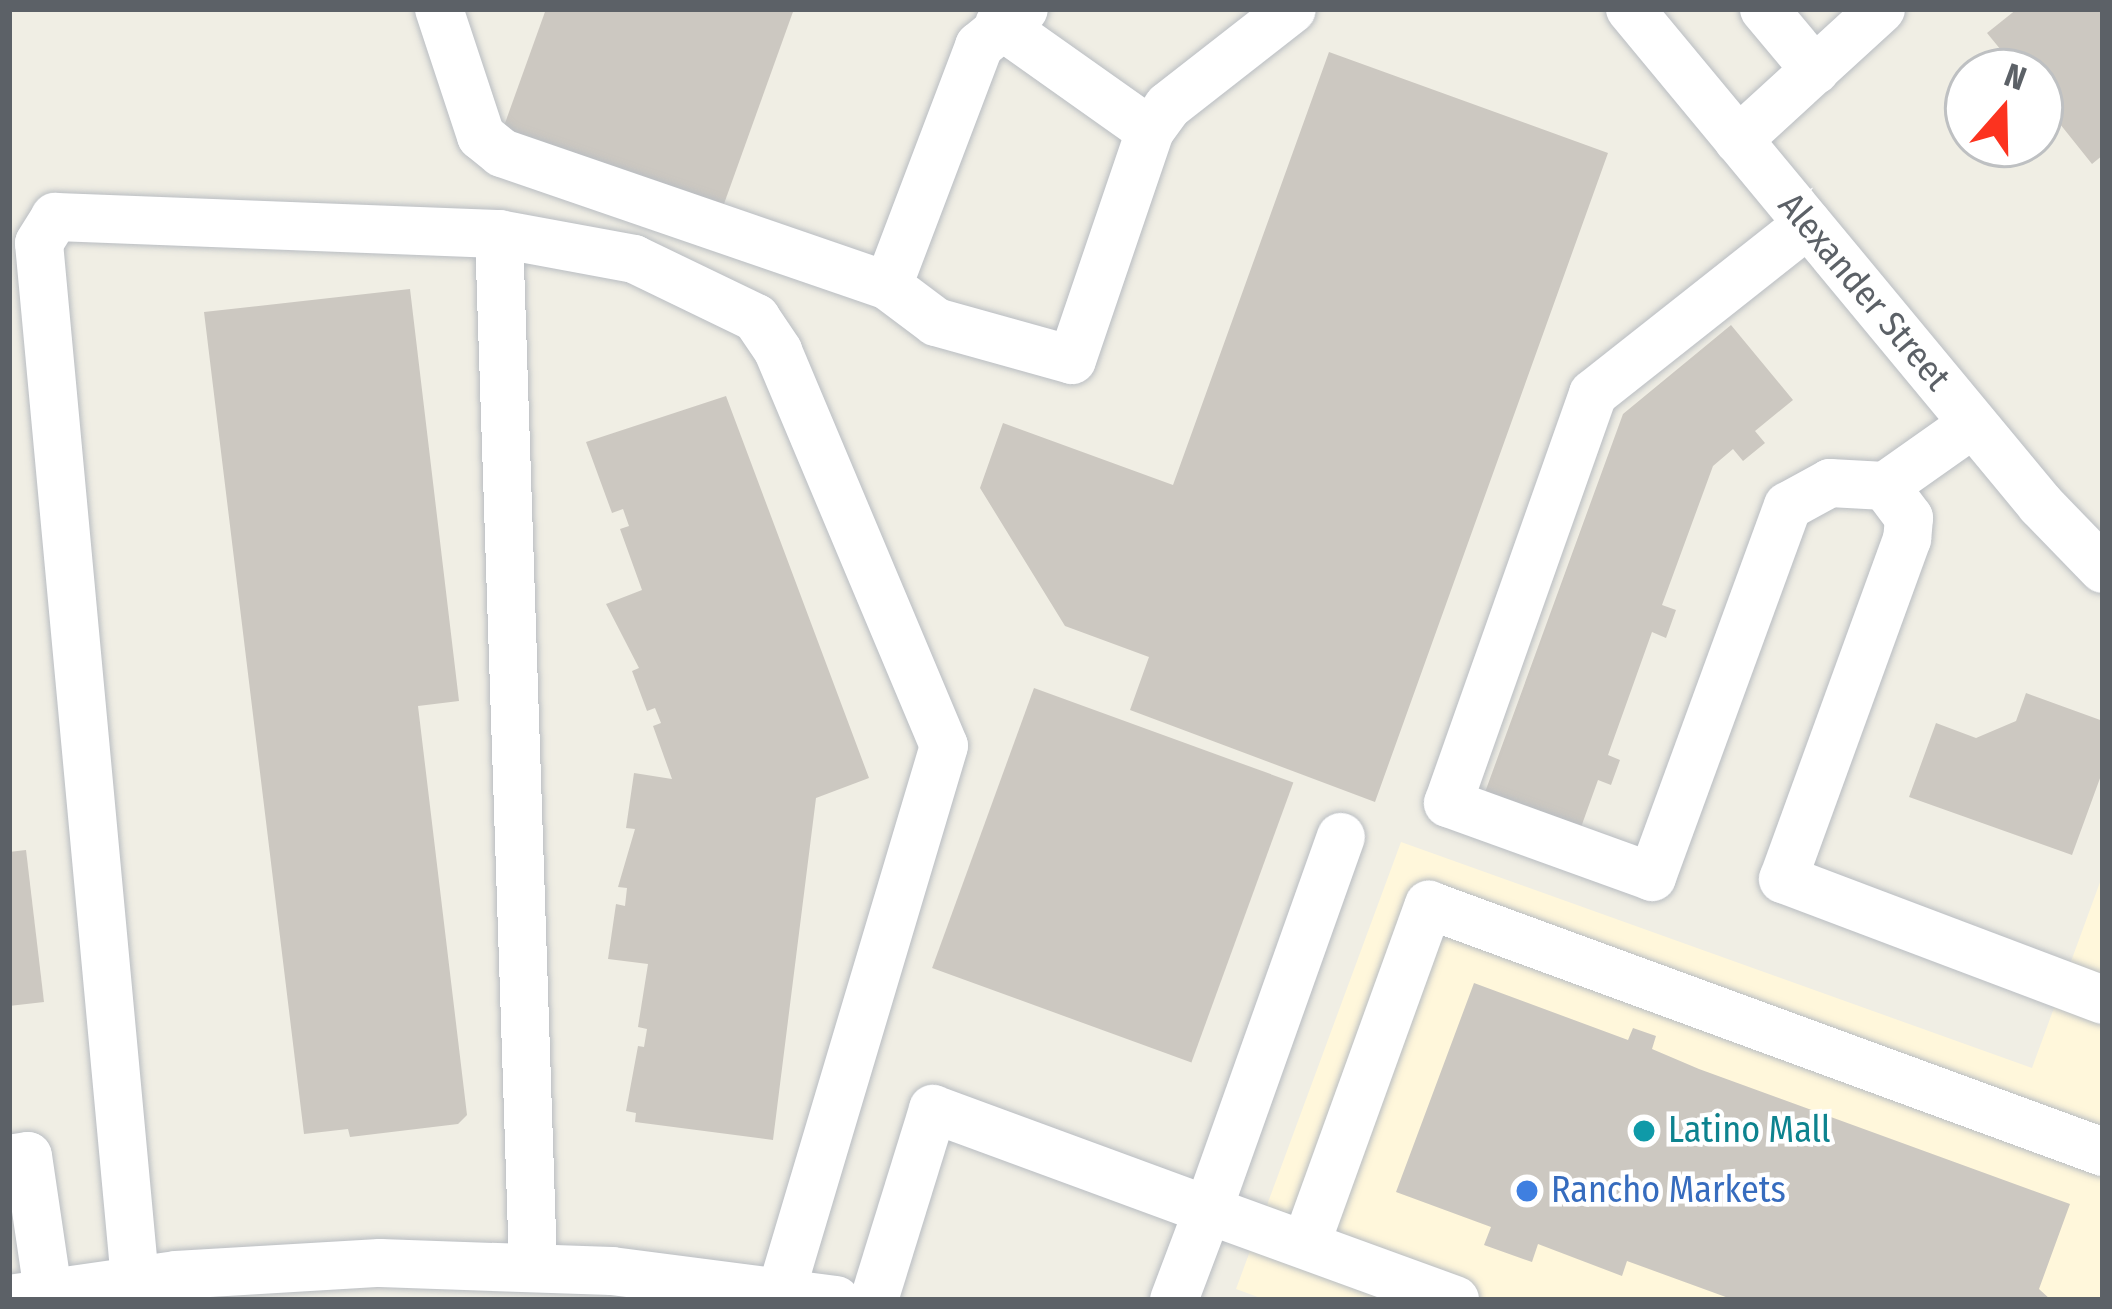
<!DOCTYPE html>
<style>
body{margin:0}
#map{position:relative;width:2112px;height:1309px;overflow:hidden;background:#f0eee4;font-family:"Fira Sans Condensed",sans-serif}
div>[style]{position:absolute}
.commercial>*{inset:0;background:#fff7db}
.building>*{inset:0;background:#ccc8c1;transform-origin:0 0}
.roads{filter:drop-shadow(0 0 3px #b9bdc2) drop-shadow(0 0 3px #b9bdc2)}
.minor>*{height:48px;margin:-24px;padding:0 24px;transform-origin:24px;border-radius:24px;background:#fff}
.dots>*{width:33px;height:33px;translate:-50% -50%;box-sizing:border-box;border:6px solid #fff;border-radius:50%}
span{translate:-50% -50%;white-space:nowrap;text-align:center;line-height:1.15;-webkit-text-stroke:9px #fff;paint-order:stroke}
.street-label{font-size:36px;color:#5c6167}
.culture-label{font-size:36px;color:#0d838f}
.left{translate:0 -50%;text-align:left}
.shop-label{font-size:36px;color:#366cbe}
.frame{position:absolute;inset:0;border:12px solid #5c6167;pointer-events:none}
.north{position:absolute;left:1944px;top:48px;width:120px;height:120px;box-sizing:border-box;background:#fff;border:3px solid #bec0c2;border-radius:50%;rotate:20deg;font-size:33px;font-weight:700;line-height:48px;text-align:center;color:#5c6167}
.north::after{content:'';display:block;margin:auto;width:42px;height:54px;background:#fc331f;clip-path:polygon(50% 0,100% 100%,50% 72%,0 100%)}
</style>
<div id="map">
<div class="commercial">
<div style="clip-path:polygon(1401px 842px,2032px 1068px,2103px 874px,2103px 1300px,1266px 1300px,1236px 1289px)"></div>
</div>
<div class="building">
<div style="clip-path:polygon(546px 9px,794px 9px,720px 215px,500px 137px)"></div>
<div style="clip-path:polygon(2017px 9px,2103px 9px,2103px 155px,2092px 164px,2040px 99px,2040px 72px,2019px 72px,1987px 33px)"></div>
<div style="clip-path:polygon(1329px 52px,1608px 153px,1375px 802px,1130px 710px,1149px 657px,1065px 626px,980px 488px,1003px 423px,1173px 485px)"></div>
<div style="clip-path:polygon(410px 289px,459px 701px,418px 706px,467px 1115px,458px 1124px,350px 1137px,348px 1129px,304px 1134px,204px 312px)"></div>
<div style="clip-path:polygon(1731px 325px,1793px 400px,1755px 431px,1765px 443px,1743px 461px,1733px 449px,1713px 466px,1662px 605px,1676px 610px,1666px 638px,1652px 632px,1608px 755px,1620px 760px,1611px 785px,1598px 780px,1580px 830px,1484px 795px,1623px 414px)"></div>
<div style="clip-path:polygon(726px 396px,869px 778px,816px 798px,773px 1140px,635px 1122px,636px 1113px,626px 1111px,638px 1046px,644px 1047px,647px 1029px,638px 1027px,648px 964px,608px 959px,616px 904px,625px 906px,627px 888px,618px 887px,635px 829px,626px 828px,634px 773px,672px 779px,653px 726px,661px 723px,655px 708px,647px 711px,632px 671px,639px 668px,606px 604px,642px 590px,620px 529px,629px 526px,623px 509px,612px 513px,586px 442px)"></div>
<div style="left:1034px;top:688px;width:276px;height:298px;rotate:20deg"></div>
<div style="clip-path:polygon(2026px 693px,2103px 721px,2103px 770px,2072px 855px,1909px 797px,1936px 723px,1976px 738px,2016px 721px)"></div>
<div style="clip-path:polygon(26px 850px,44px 1002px,9px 1006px,9px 852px)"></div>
<div style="clip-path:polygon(1474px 983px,1628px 1040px,1633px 1028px,1656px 1036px,1652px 1049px,1699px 1069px,2070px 1204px,2039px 1289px,2051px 1300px,1734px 1300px,1627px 1261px,1622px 1276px,1538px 1244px,1532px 1262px,1484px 1245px,1491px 1227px,1396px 1192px)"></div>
</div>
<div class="roads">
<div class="minor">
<div style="left:439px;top:9px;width:134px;rotate:71.7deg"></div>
<div style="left:481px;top:136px;width:27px;rotate:39deg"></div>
<div style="left:502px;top:153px;width:408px;rotate:19deg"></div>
<div style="left:888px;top:286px;width:257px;rotate:-69.2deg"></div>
<div style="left:979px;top:46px;width:58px;rotate:-39.4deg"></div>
<div style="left:1630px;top:9px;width:644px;rotate:50.35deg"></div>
<div style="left:2041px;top:505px;width:89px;rotate:45.9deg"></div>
<div style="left:1764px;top:9px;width:80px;rotate:50.1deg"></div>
<div style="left:999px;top:24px;width:185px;rotate:35.3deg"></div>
<div style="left:1738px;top:140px;width:194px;rotate:-42.5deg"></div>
<div style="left:1808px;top:224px;width:274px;rotate:141.7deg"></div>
<div style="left:1593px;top:394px;width:434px;rotate:109.5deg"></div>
<div style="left:1448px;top:803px;width:217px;rotate:19.9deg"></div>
<div style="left:1652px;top:877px;width:395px;rotate:-69.9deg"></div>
<div style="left:1788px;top:506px;width:48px;rotate:-28.7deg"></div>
<div style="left:1830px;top:483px;width:55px;rotate:3.1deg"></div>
<div style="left:1885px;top:486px;width:108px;rotate:-35.2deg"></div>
<div style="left:499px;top:234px;width:1033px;rotate:88.11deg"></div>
<div style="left:888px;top:286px;width:60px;rotate:36.9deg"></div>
<div style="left:936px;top:322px;width:141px;rotate:15.6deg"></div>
<div style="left:1072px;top:360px;width:242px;rotate:-71.2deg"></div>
<div style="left:1150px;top:131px;width:31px;rotate:-54deg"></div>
<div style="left:1168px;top:106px;width:157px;rotate:-38deg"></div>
<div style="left:1885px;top:486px;width:40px;rotate:53deg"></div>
<div style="left:1909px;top:518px;width:21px;rotate:95deg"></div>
<div style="left:1907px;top:539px;width:362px;rotate:110deg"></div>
<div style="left:1783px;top:879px;width:342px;rotate:20.7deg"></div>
<div style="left:9px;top:1159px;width:19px;rotate:-9deg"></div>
<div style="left:28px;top:1156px;width:137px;rotate:81.6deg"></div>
<div style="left:1306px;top:1244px;width:361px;rotate:-70.1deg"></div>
<div style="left:1429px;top:905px;width:718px;rotate:20.13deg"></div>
<div style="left:135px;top:1280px;width:1041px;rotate:-95.29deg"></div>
<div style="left:39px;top:243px;width:31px;rotate:-58deg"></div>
<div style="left:55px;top:217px;width:444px;rotate:2.2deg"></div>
<div style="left:499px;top:234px;width:137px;rotate:10.5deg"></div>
<div style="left:634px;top:259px;width:136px;rotate:25.8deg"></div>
<div style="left:756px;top:318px;width:40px;rotate:56deg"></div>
<div style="left:778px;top:351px;width:428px;rotate:67.2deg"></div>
<div style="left:944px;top:746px;width:570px;rotate:106.62deg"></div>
<div style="left:9px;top:1299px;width:169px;rotate:-8.2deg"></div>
<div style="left:176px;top:1275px;width:204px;rotate:-3.4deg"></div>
<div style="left:380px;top:1263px;width:232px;rotate:2deg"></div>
<div style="left:612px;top:1271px;width:226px;rotate:7.4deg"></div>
<div style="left:874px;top:1300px;width:200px;rotate:-72.8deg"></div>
<div style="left:933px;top:1109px;width:293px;rotate:20.2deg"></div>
<div style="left:1208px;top:1210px;width:396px;rotate:-70.4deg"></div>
<div style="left:1174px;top:1300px;width:96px;rotate:-69.3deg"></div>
<div style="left:1208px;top:1210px;width:263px;rotate:20deg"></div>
</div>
</div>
<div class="dots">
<div style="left:1644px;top:1131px;background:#0f9aa8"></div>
<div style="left:1527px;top:1191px;background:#3f7fe0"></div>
</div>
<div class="street-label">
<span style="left:1864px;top:292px;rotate:50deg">Alexander Street</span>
</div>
<div class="culture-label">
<span class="left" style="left:1668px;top:1131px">Latino Mall</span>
</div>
<div class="shop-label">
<span class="left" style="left:1551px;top:1191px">Rancho Markets</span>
</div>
<div class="frame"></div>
<div class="north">N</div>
</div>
